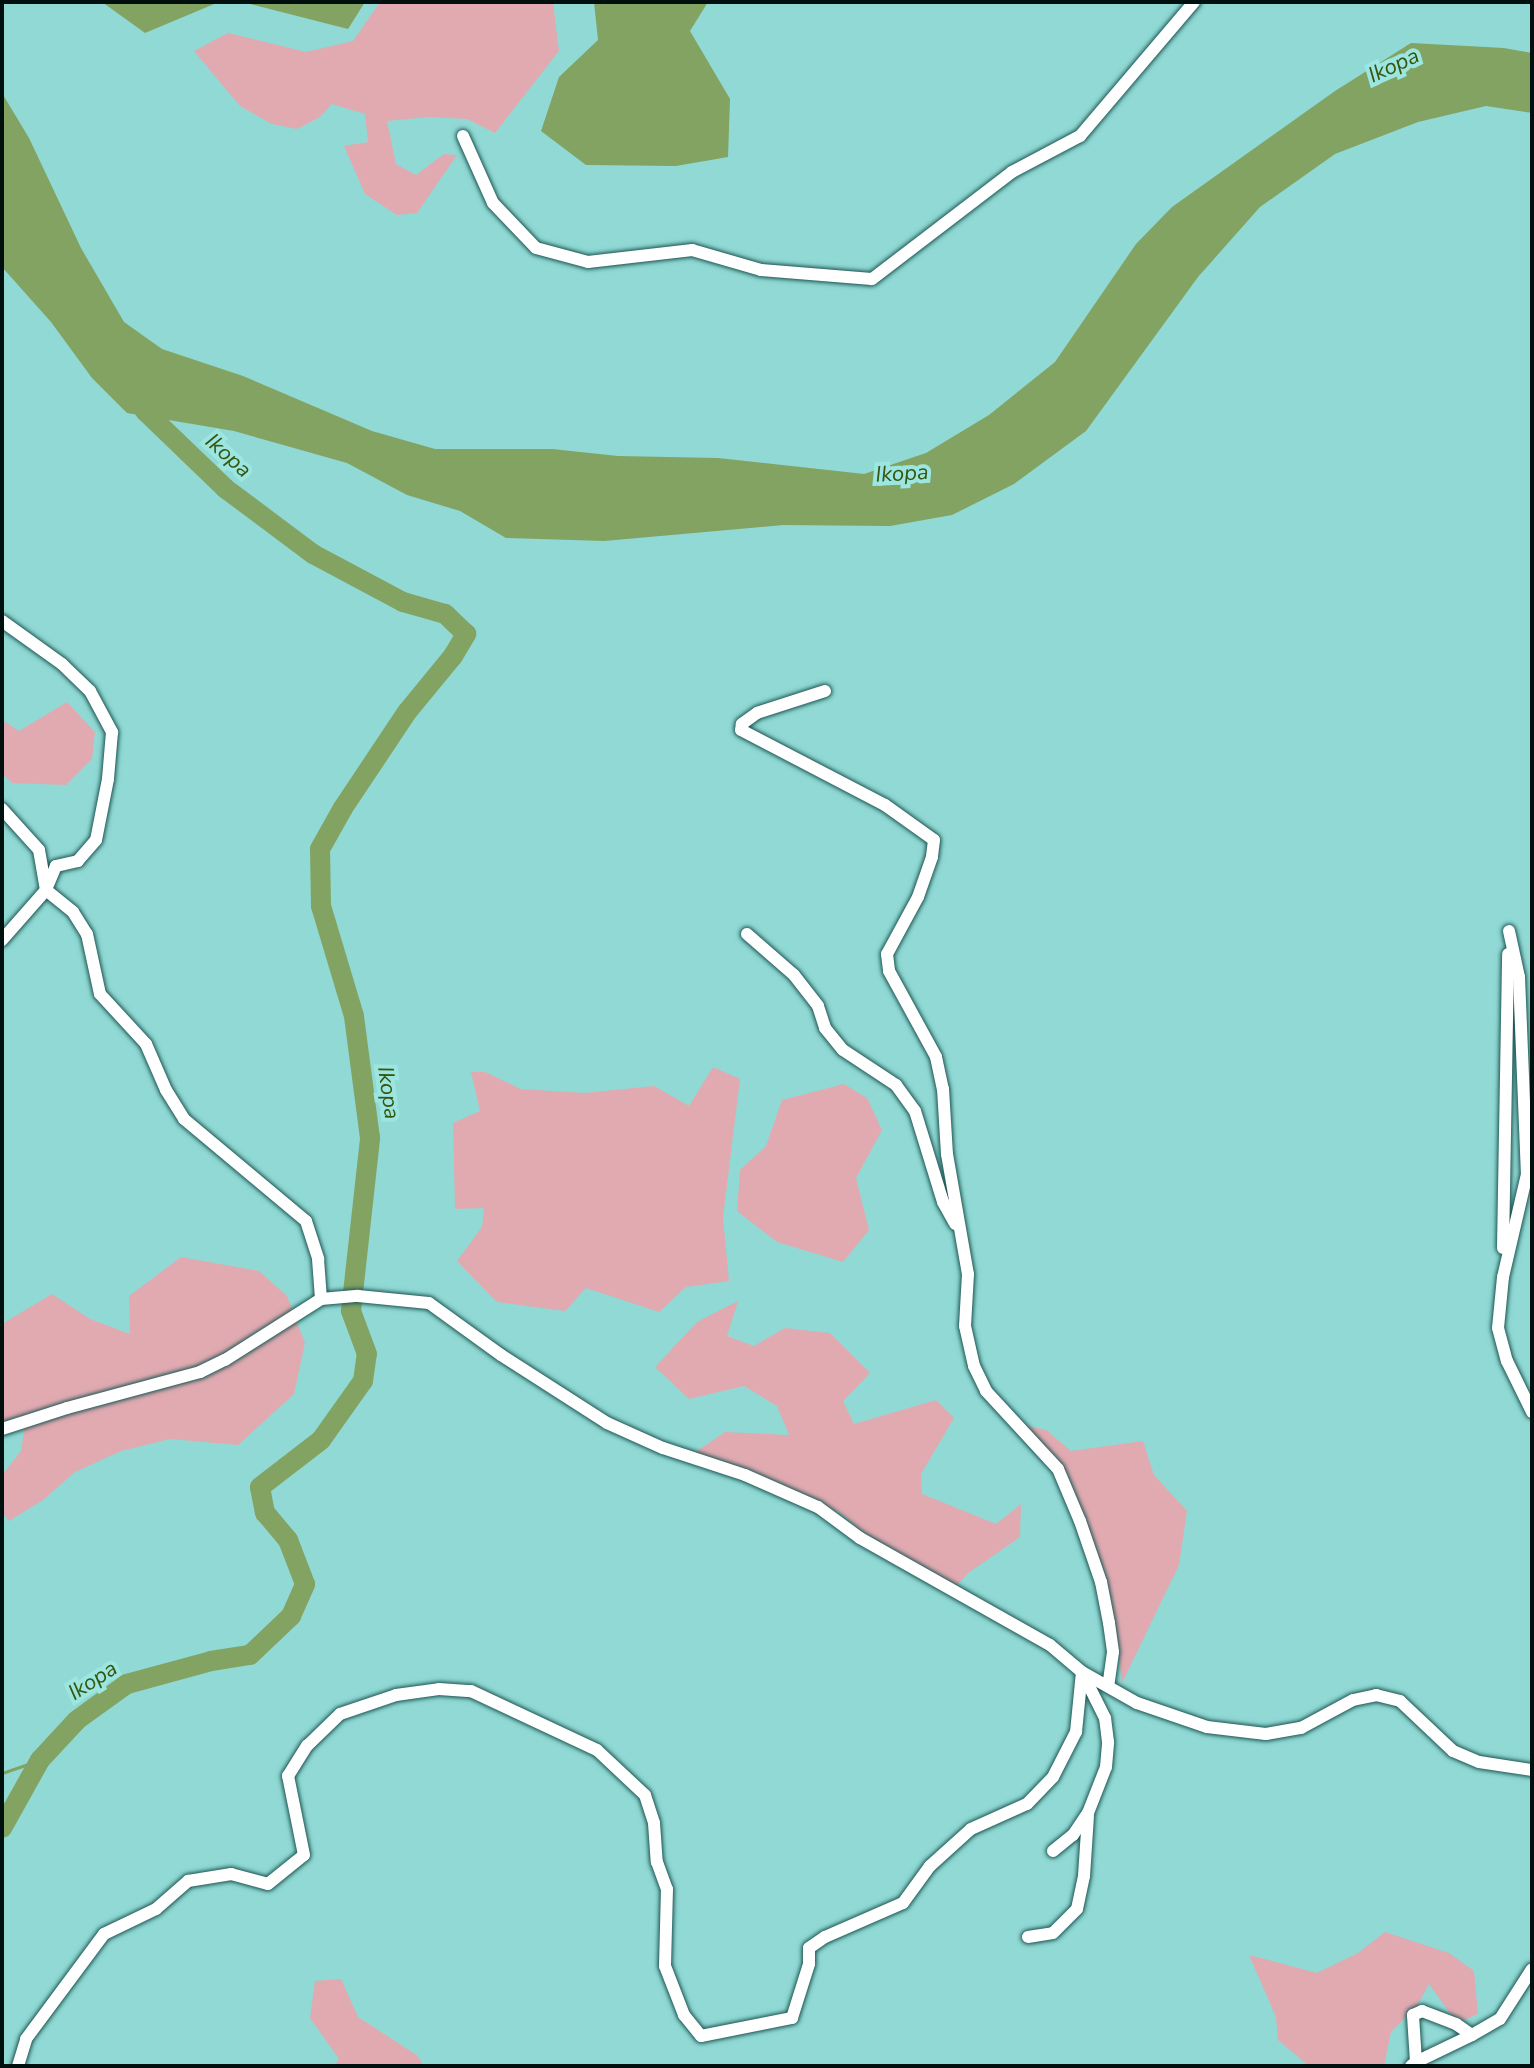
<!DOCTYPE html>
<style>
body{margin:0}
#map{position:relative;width:1534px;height:2068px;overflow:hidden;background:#90d9d4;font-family:"Nunito Sans",sans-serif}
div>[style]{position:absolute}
.green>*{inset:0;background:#e1aab1}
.water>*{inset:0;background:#82a362}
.stream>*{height:3px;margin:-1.5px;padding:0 1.5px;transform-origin:1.5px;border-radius:1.5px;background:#82a362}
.river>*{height:20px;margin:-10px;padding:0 10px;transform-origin:10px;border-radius:10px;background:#82a362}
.roads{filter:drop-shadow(0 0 2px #1d5653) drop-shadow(0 0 2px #1d5653)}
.minor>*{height:12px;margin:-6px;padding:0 6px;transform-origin:6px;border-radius:6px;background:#fff}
span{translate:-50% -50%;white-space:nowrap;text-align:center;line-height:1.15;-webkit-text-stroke:8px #9ce6e1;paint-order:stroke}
.water-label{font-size:22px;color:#37550e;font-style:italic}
.frame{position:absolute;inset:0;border:4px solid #00100f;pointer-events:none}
</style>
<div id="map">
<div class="green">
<div style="clip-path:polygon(380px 2px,553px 2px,559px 51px,495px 133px,467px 119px,428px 117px,387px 121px,396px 164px,416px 175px,444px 154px,457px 155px,417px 213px,397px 215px,365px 194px,344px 146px,368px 142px,365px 114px,332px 104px,320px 117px,297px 129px,272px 124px,240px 106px,194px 51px,228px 33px,306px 52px,353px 41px)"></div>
<div style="clip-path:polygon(67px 702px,95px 732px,92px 759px,66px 785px,12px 783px,2px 773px,2px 720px,19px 731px)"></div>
<div style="clip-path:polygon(713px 1067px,740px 1079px,723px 1217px,729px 1281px,686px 1287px,659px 1312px,586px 1288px,565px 1311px,497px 1302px,457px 1261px,482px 1227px,484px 1208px,455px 1209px,453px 1123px,480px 1111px,471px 1072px,485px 1072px,521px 1089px,585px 1093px,654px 1086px,689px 1106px)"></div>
<div style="clip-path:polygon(844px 1084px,867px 1098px,882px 1130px,856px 1178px,869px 1230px,843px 1262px,777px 1242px,737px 1211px,740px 1170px,766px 1146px,782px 1100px)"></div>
<div style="clip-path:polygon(181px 1257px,259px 1271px,287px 1296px,305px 1343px,294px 1394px,238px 1445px,170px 1439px,121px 1451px,75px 1472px,43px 1500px,9px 1521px,2px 1512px,2px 1475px,21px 1451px,26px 1418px,2px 1421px,2px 1324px,52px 1294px,90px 1319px,130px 1334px,129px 1296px)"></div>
<div style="clip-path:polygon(738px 1301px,727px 1336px,754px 1346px,785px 1328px,830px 1333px,870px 1373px,843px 1401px,854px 1424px,936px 1400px,954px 1418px,921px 1474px,922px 1494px,996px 1524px,1021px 1504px,1020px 1537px,968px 1573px,954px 1589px,881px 1548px,840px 1513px,773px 1483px,691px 1455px,725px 1432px,789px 1435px,777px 1406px,744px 1386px,689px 1399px,655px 1367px,697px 1322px)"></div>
<div style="clip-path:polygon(1023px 1425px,1046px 1430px,1071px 1451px,1143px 1441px,1154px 1475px,1187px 1511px,1179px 1565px,1122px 1683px,1117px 1641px,1067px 1495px)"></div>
<div style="clip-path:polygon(1385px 1932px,1449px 1953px,1474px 1971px,1478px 2014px,1457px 2023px,1429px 1984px,1417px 2006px,1391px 2032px,1384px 2066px,1309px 2066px,1278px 2040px,1276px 2017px,1249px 1955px,1317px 1973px,1358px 1953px)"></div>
<div style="clip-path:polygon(341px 1979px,358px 2017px,418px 2056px,424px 2066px,334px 2066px,339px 2059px,310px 2018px,315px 1981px)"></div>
</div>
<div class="water">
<div style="clip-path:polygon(102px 2px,219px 2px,145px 33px)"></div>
<div style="clip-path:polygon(242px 2px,365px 2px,348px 29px)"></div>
<div style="clip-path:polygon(594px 2px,708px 2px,690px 31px,730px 99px,728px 157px,676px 166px,586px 165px,541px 131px,559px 77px,598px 40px)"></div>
<div style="clip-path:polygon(1411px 43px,1504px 48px,1532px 53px,1532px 113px,1486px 106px,1418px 122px,1335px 154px,1260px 207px,1198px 277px,1086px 431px,1014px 484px,952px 515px,890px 526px,783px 525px,604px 541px,506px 538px,460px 511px,407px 495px,347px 463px,234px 431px,127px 413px,92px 378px,51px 322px,2px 267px,2px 93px,29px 138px,81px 248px,124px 322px,162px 349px,243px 376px,372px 431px,435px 449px,552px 449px,618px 456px,718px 458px,864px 474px,926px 453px,989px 415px,1055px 362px,1136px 244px,1172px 207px,1335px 91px)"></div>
</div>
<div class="stream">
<div style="left:2px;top:1773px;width:40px;rotate:-18.9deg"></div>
</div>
<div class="river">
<div style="left:2px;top:1828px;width:78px;rotate:-60.8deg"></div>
<div style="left:40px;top:1760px;width:54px;rotate:-47.2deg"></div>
<div style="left:77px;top:1720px;width:62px;rotate:-35.8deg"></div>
<div style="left:127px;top:1684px;width:87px;rotate:-15.3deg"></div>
<div style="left:211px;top:1661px;width:39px;rotate:-9deg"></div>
<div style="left:250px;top:1655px;width:57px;rotate:-43.6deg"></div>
<div style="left:291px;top:1616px;width:35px;rotate:-66deg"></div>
<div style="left:305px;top:1584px;width:47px;rotate:-111.1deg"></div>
<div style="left:288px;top:1540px;width:35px;rotate:-130deg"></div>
<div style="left:265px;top:1513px;width:26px;rotate:-101deg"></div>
<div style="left:260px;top:1487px;width:77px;rotate:-37.6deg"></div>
<div style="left:321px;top:1440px;width:72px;rotate:-54.6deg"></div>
<div style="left:363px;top:1381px;width:27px;rotate:-82deg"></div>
<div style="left:367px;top:1354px;width:46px;rotate:-110.4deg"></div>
<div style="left:351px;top:1311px;width:174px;rotate:-83.7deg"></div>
<div style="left:370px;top:1138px;width:123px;rotate:-97.5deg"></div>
<div style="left:354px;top:1016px;width:115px;rotate:-106.7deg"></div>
<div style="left:321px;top:906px;width:57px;rotate:-91deg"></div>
<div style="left:320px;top:849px;width:47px;rotate:-60.7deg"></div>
<div style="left:343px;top:808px;width:115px;rotate:-56.3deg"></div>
<div style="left:407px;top:712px;width:72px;rotate:-50.6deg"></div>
<div style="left:453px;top:656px;width:26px;rotate:-59deg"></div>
<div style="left:466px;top:634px;width:29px;rotate:-136deg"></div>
<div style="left:445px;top:614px;width:44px;rotate:-164.1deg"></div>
<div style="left:403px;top:602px;width:102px;rotate:-151.9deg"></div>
<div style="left:313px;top:554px;width:109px;rotate:-143.2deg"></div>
<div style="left:226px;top:489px;width:112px;rotate:-136.1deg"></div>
<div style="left:145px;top:411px;width:16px;rotate:-120deg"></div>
</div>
<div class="roads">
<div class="minor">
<div style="left:463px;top:136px;width:73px;rotate:65.9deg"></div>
<div style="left:493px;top:203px;width:62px;rotate:46.3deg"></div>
<div style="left:536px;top:248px;width:54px;rotate:15.1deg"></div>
<div style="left:588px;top:262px;width:105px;rotate:-6.6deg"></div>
<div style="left:692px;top:250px;width:72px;rotate:16.2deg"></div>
<div style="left:761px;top:270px;width:111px;rotate:4.6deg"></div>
<div style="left:872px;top:279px;width:176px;rotate:-37.4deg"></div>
<div style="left:1012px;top:172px;width:77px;rotate:-27.9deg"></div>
<div style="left:1080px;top:136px;width:176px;rotate:-49.6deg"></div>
<div style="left:2px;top:621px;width:74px;rotate:35.6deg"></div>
<div style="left:62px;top:664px;width:39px;rotate:44deg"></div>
<div style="left:90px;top:691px;width:47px;rotate:61.8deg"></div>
<div style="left:112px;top:732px;width:47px;rotate:94.9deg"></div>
<div style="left:108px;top:779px;width:62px;rotate:101.1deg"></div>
<div style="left:96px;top:840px;width:28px;rotate:131deg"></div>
<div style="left:78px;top:861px;width:23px;rotate:167deg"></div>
<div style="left:56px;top:866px;width:26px;rotate:113deg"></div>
<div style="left:46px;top:890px;width:67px;rotate:131.3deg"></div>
<div style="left:825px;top:691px;width:71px;rotate:162.1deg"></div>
<div style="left:757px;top:713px;width:19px;rotate:144deg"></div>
<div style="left:742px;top:724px;width:6px;rotate:99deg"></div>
<div style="left:741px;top:730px;width:162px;rotate:27.5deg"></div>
<div style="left:885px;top:805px;width:60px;rotate:35.5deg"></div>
<div style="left:934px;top:840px;width:17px;rotate:97deg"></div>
<div style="left:932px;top:857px;width:42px;rotate:109.3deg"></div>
<div style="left:918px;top:897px;width:65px;rotate:118.5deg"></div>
<div style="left:887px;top:954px;width:17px;rotate:83deg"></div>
<div style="left:889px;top:971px;width:98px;rotate:61.3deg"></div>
<div style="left:936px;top:1057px;width:33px;rotate:78deg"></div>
<div style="left:943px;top:1089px;width:65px;rotate:86.5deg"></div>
<div style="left:947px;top:1154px;width:122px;rotate:80.1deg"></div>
<div style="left:968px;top:1274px;width:52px;rotate:93.3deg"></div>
<div style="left:965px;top:1326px;width:41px;rotate:77.3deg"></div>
<div style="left:974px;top:1366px;width:28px;rotate:64deg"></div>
<div style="left:986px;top:1391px;width:106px;rotate:47.3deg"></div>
<div style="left:1058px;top:1469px;width:56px;rotate:67.1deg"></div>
<div style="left:1080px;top:1521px;width:65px;rotate:71deg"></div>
<div style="left:1101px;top:1582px;width:42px;rotate:79deg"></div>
<div style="left:1109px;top:1623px;width:29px;rotate:82deg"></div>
<div style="left:1113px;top:1652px;width:34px;rotate:98deg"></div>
<div style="left:2px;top:809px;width:55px;rotate:47.9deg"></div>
<div style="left:39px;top:850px;width:41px;rotate:80.1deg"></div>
<div style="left:46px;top:890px;width:35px;rotate:39deg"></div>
<div style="left:73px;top:912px;width:26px;rotate:58deg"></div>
<div style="left:87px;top:934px;width:61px;rotate:77.8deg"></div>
<div style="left:100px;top:994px;width:68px;rotate:47.4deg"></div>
<div style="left:146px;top:1044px;width:50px;rotate:66.5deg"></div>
<div style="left:166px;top:1090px;width:34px;rotate:58deg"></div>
<div style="left:184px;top:1119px;width:159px;rotate:39.9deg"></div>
<div style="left:306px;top:1221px;width:40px;rotate:72deg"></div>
<div style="left:318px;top:1259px;width:40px;rotate:85.7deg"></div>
<div style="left:1509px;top:931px;width:47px;rotate:77.7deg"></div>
<div style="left:1519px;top:977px;width:197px;rotate:87.7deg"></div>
<div style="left:1527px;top:1174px;width:106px;rotate:103.1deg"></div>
<div style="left:1503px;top:1277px;width:51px;rotate:95.6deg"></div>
<div style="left:1498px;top:1328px;width:34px;rotate:75deg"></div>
<div style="left:1507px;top:1361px;width:57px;rotate:63.9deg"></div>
<div style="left:747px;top:934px;width:62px;rotate:41.1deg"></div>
<div style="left:794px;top:975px;width:39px;rotate:52deg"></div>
<div style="left:818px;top:1006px;width:23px;rotate:72deg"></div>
<div style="left:825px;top:1028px;width:28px;rotate:51deg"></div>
<div style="left:843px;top:1050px;width:64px;rotate:33.4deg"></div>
<div style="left:896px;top:1085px;width:32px;rotate:54deg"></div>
<div style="left:915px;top:1111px;width:95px;rotate:72.9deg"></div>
<div style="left:943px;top:1202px;width:25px;rotate:61deg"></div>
<div style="left:1503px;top:1248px;width:294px;rotate:-89deg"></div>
<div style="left:2px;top:1429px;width:68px;rotate:-17.9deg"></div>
<div style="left:67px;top:1408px;width:138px;rotate:-15.1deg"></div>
<div style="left:200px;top:1372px;width:28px;rotate:-26deg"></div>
<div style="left:225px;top:1360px;width:114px;rotate:-32.4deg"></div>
<div style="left:321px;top:1299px;width:37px;rotate:-5deg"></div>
<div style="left:358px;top:1296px;width:71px;rotate:5.6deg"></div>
<div style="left:429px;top:1303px;width:89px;rotate:35.8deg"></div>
<div style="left:501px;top:1355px;width:126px;rotate:32.7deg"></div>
<div style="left:607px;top:1423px;width:61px;rotate:24.1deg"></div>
<div style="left:663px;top:1448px;width:86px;rotate:18.2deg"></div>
<div style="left:745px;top:1475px;width:80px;rotate:23.7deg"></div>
<div style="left:818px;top:1507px;width:52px;rotate:36.4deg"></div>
<div style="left:860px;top:1538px;width:218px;rotate:29.4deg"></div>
<div style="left:1050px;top:1645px;width:42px;rotate:40.2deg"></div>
<div style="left:1082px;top:1672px;width:63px;rotate:29.4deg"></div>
<div style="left:1137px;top:1703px;width:74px;rotate:18.9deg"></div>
<div style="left:1207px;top:1727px;width:59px;rotate:6.8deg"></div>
<div style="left:1266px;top:1734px;width:36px;rotate:-10deg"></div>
<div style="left:1301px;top:1728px;width:59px;rotate:-28.3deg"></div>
<div style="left:1353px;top:1700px;width:24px;rotate:-12deg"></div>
<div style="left:1376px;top:1695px;width:25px;rotate:14deg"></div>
<div style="left:1400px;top:1701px;width:73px;rotate:43.3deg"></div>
<div style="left:1453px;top:1751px;width:28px;rotate:23deg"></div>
<div style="left:1479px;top:1762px;width:54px;rotate:8.6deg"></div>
<div style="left:1053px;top:1851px;width:26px;rotate:-39deg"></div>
<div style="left:1073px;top:1835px;width:27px;rotate:-56deg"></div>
<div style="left:1088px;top:1813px;width:49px;rotate:-68.6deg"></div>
<div style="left:1106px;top:1767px;width:25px;rotate:-85deg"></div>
<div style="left:1108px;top:1742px;width:24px;rotate:-97deg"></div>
<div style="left:1105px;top:1718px;width:51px;rotate:-116.6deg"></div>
<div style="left:1028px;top:1937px;width:25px;rotate:-9deg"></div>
<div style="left:1053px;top:1933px;width:34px;rotate:-45deg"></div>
<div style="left:1077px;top:1909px;width:34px;rotate:-78deg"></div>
<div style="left:1084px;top:1876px;width:60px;rotate:-86.2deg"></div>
<div style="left:1416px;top:2062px;width:62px;rotate:-25.7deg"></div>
<div style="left:18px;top:2066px;width:28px;rotate:-73deg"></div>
<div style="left:26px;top:2039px;width:131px;rotate:-53.4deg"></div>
<div style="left:104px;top:1934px;width:58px;rotate:-25.7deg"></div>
<div style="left:156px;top:1909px;width:43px;rotate:-41.2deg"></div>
<div style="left:188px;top:1881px;width:44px;rotate:-9.2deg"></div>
<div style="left:231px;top:1874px;width:38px;rotate:15deg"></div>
<div style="left:268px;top:1884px;width:46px;rotate:-38.9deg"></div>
<div style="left:304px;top:1855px;width:81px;rotate:-101.4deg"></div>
<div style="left:288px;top:1776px;width:36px;rotate:-58deg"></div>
<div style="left:307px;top:1746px;width:46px;rotate:-44.1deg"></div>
<div style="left:340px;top:1714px;width:59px;rotate:-18.7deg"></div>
<div style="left:396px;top:1695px;width:43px;rotate:-7.9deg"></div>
<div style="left:439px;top:1689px;width:32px;rotate:4deg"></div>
<div style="left:471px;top:1691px;width:139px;rotate:25.1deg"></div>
<div style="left:597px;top:1750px;width:66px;rotate:43.2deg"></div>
<div style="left:645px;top:1795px;width:29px;rotate:72deg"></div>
<div style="left:654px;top:1823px;width:39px;rotate:86deg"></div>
<div style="left:657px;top:1862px;width:29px;rotate:70deg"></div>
<div style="left:667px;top:1889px;width:77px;rotate:91.5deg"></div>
<div style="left:665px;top:1966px;width:53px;rotate:68.8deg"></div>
<div style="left:684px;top:2015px;width:27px;rotate:51deg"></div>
<div style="left:701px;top:2036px;width:93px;rotate:-11.2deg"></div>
<div style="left:792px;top:2018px;width:57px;rotate:-72.5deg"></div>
<div style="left:809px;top:1964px;width:16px;rotate:-90deg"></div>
<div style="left:809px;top:1948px;width:19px;rotate:-35deg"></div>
<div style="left:825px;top:1937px;width:85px;rotate:-23.6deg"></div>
<div style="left:903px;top:1903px;width:46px;rotate:-53.9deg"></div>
<div style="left:930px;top:1866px;width:55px;rotate:-42.1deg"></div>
<div style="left:971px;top:1829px;width:61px;rotate:-24.1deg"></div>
<div style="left:1027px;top:1804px;width:37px;rotate:-46deg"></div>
<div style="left:1053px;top:1777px;width:51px;rotate:-62.9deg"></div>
<div style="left:1076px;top:1732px;width:60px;rotate:-84.3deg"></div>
<div style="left:1411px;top:2066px;width:6px;rotate:-39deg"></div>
<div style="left:1416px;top:2062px;width:47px;rotate:-93.7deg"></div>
<div style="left:1413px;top:2015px;width:10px;rotate:-24deg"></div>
<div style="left:1422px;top:2011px;width:36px;rotate:21deg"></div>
<div style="left:1456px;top:2024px;width:19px;rotate:35deg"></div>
<div style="left:1472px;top:2035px;width:32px;rotate:-30deg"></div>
<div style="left:1500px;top:2019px;width:59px;rotate:-57.4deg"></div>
</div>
</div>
<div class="water-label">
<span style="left:1394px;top:66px;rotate:-25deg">Ikopa</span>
<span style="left:228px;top:456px;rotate:42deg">Ikopa</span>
<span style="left:902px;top:474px;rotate:-3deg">Ikopa</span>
<span style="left:388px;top:1093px;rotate:82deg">Ikopa</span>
<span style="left:93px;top:1681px;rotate:-33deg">Ikopa</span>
</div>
<div class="frame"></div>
</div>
